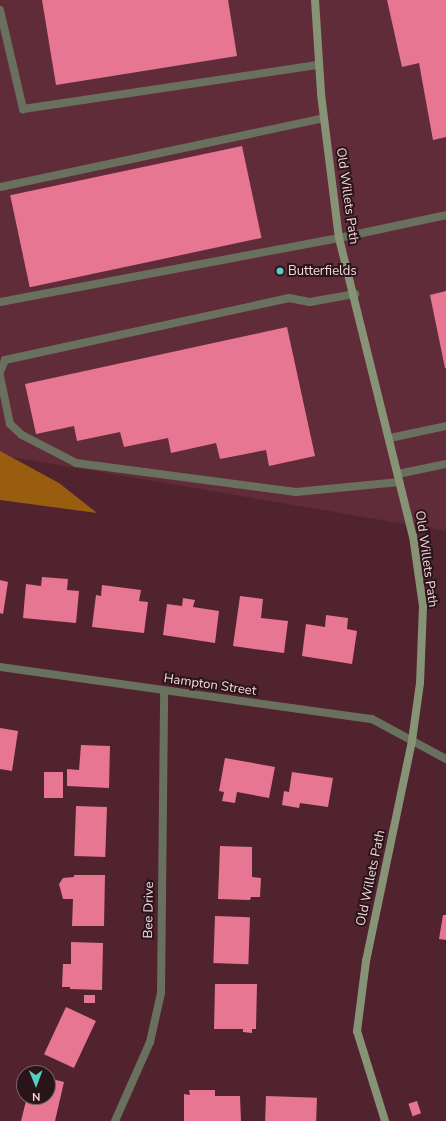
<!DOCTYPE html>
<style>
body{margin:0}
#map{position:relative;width:446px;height:1121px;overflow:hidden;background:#51232f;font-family:"Nunito Sans",sans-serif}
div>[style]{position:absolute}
.built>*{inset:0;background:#612c39}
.forest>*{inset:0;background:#995d10}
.building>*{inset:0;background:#e77692;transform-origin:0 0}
.service>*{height:8px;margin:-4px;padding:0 4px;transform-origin:4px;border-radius:4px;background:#69715e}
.minor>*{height:8px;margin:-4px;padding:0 4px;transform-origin:4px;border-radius:4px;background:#69715e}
.tertiary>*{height:8px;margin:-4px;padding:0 4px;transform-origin:4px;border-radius:4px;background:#69715e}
.secondary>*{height:8px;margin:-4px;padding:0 4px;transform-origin:4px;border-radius:4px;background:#869374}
.dots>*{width:11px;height:11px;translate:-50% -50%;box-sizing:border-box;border:2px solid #291519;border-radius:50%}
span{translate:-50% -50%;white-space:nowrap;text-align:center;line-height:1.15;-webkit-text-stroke:4px #291519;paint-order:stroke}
.street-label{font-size:13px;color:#f7d8dd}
.poi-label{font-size:13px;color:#f7d8dd}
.left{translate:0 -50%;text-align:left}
.north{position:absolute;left:16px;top:1065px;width:40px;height:40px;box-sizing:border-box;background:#291519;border:1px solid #7b6367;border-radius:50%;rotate:179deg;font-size:11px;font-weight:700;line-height:16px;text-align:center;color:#f7d8dd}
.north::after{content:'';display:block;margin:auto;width:14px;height:18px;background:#57cec1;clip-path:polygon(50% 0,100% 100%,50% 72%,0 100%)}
</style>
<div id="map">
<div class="built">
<div style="clip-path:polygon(0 0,446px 0,446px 531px,0 455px)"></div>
</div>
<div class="forest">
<div style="clip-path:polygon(0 451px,59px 483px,97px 513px,0 500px)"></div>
</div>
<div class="building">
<div style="clip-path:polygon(42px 0,228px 0,237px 56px,56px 85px)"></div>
<div style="clip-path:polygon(387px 0,446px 0,446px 137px,433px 140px,419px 63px,402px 67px)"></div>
<div style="left:242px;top:146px;width:94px;height:237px;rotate:78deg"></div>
<div style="clip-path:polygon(446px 291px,446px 368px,445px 368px,430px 295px)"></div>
<div style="clip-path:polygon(287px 327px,315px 456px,269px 466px,266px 450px,220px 459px,216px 443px,171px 453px,168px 438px,124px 447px,120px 432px,77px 441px,74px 426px,36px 434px,25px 384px)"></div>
<div style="clip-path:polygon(42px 577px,68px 579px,67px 590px,79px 591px,76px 623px,23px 618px,26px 584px,41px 586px)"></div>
<div style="clip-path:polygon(0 580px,8px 582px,3px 614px,0 613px)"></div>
<div style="clip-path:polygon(102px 585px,141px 590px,139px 601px,148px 602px,144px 633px,92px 627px,96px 595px,101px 596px)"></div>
<div style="clip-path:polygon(240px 596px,263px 599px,261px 618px,288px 621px,284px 653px,233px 646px)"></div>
<div style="clip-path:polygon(183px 598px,195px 600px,193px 607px,219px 611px,215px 643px,163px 635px,167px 604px,182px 606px)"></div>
<div style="clip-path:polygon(326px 615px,348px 618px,347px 629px,357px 631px,352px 664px,302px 656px,306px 624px,325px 627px)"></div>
<div style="clip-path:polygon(0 728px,18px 731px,12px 771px,0 769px)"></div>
<div style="clip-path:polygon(81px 745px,110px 746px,109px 788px,67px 786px,67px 769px,79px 770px)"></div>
<div style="clip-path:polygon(225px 758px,275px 767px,269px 798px,237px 792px,235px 803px,222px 801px,224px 792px,219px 791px)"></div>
<div style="left:44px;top:772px;width:19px;height:26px"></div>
<div style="clip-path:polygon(292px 772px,333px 778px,328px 807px,300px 803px,299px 808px,282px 805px,284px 791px,289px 792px)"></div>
<div style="left:76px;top:806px;width:31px;height:50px;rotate:2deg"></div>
<div style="clip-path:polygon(220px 846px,252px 847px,252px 877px,261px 878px,260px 897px,251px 897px,250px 900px,218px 899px)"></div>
<div style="clip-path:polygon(74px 875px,105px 875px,104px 926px,72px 926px,73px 899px,63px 899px,59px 884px,63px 878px,74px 877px)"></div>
<div style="clip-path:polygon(443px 915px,446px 915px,446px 940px,439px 939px)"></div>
<div style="left:215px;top:916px;width:35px;height:47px;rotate:2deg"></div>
<div style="clip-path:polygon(71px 942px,103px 943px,102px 990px,70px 989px,70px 987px,62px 987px,63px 964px,71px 964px)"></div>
<div style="clip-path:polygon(215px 984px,257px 984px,256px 1029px,252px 1029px,252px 1033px,243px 1032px,243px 1029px,214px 1029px)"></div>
<div style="left:84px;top:995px;width:11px;height:8px"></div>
<div style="left:66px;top:1007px;width:33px;height:52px;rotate:25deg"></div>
<div style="clip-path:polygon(24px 1076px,24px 1092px,20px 1091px)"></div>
<div style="clip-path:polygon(48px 1078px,64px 1082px,55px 1121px,21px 1121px,27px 1097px,48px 1097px)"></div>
<div style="clip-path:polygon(189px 1090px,215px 1090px,215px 1096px,240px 1096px,241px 1121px,184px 1121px,184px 1094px,190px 1095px)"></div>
<div style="left:266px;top:1096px;width:51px;height:25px;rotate:2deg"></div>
<div style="left:417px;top:1101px;width:13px;height:9px;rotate:72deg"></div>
</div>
<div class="service">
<div style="left:0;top:10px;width:102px;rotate:76.9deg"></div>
<div style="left:23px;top:109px;width:299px;rotate:-8.5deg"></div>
<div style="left:0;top:187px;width:331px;rotate:-12deg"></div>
<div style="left:0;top:302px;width:345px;rotate:-10.7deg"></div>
<div style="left:0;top:372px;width:13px;rotate:-67deg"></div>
<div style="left:5px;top:360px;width:291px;rotate:-12.3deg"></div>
<div style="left:289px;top:298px;width:21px;rotate:11deg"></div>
<div style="left:310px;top:302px;width:46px;rotate:-10.1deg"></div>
<div style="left:0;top:376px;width:49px;rotate:78.2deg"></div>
<div style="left:10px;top:424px;width:16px;rotate:43deg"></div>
<div style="left:22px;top:435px;width:61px;rotate:27.4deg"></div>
<div style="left:76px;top:463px;width:222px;rotate:7.5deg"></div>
<div style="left:296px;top:492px;width:104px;rotate:-5.5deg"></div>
<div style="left:390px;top:438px;width:57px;rotate:-12.1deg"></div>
<div style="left:398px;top:474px;width:49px;rotate:-11.8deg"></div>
</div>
<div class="minor">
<div style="left:0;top:667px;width:376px;rotate:8deg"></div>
<div style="left:372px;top:719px;width:84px;rotate:28.4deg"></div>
<div style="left:115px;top:1121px;width:86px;rotate:-66.1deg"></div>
<div style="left:150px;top:1042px;width:50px;rotate:-77.3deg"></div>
<div style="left:161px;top:993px;width:302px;rotate:-89.4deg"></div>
</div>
<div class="tertiary">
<div style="left:339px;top:238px;width:109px;rotate:-12.1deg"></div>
</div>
<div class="secondary">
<div style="left:315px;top:0;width:94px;rotate:86.3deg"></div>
<div style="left:321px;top:94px;width:145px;rotate:82.9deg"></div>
<div style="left:339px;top:238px;width:307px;rotate:76.1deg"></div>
<div style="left:413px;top:536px;width:71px;rotate:81.9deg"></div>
<div style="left:423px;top:606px;width:77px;rotate:92.2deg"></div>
<div style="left:420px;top:683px;width:59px;rotate:97.9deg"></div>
<div style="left:412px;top:741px;width:225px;rotate:101.8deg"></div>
<div style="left:366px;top:961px;width:71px;rotate:97.3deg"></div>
<div style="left:357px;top:1031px;width:94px;rotate:72.7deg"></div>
</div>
<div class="dots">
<div style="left:280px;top:271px;background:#57cec1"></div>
</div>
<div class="street-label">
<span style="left:347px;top:196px;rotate:82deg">Old Willets Path</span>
<span style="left:426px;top:559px;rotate:82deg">Old Willets Path</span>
<span style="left:210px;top:685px;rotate:8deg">Hampton Street</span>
<span style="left:371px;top:878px;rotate:-78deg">Old Willets Path</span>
<span style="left:149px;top:910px;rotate:-89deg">Bee Drive</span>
</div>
<div class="poi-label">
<span class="left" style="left:288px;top:271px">Butterfields</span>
</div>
<div class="north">N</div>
</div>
